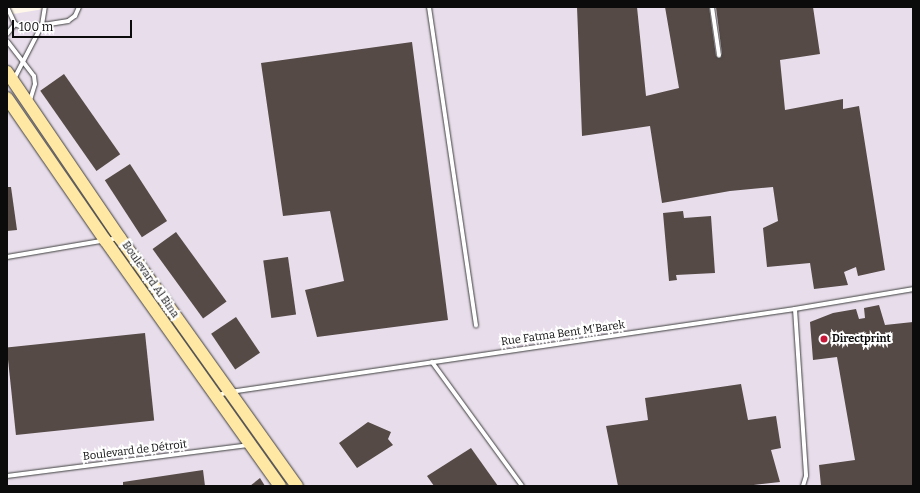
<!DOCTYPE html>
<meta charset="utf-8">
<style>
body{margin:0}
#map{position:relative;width:920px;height:493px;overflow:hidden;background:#fff7e9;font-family:Bitter,serif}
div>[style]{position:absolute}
.industrial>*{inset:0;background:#e8deeb}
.building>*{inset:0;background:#554a46;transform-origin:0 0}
.roads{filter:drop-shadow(0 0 1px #3e3e3e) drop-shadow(0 0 1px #3e3e3e)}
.service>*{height:4px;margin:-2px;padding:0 2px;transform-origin:2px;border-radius:2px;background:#fff}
.secondary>*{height:12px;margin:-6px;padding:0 6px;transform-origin:6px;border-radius:6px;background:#ffe8a4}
.dots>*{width:11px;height:11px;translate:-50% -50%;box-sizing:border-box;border:2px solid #fff;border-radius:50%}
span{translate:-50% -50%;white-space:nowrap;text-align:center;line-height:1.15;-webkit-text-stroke:4px #fff;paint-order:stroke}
.street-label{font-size:11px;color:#0b0b0b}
.poi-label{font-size:11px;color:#0b0b0b;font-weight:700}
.left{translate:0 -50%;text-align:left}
.frame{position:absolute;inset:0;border:8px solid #0b0b0b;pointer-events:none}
.scale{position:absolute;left:12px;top:20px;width:120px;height:18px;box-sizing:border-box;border:2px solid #0b0b0b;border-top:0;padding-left:5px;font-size:12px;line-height:14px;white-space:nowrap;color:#0b0b0b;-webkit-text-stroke:3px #fff;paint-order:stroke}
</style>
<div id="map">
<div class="industrial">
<div style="clip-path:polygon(56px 7px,913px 7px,913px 486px,7px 486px,7px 15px)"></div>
</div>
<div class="building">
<div style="clip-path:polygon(577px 7px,637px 7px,646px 96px,679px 88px,665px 7px,709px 7px,716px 56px,719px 58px,722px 54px,716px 7px,813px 7px,820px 54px,780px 60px,785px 110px,843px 99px,843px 109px,859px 106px,885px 270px,858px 276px,856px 267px,844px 272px,848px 285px,814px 289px,810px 263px,767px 267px,763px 228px,778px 221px,773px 187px,730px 191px,662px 203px,650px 126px,582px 136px)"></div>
<div style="clip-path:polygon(412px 42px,448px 320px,317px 337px,305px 290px,344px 281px,330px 211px,283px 216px,261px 63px)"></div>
<div style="left:64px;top:74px;width:98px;height:29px;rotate:55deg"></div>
<div style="left:130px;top:164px;width:68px;height:30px;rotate:57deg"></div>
<div style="clip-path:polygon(7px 187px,11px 187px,17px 230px,7px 231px)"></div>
<div style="clip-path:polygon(683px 211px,684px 218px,711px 216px,715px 273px,676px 275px,677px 280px,669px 281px,663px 213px)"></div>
<div style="left:176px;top:232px;width:86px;height:29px;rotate:54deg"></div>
<div style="left:288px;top:257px;width:58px;height:25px;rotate:82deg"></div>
<div style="clip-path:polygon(879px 305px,885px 325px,913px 322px,913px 486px,821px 486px,819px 465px,855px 460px,837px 357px,813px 360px,810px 322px,833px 313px,856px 309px,859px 319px,865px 318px,864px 308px)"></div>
<div style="left:236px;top:317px;width:43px;height:30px;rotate:56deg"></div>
<div style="left:145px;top:333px;width:88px;height:139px;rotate:84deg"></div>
<div style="clip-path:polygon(741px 384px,748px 420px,776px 416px,781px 448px,771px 450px,780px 482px,745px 486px,618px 486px,606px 426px,648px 420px,645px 398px)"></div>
<div style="clip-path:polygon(368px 422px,391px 432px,388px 439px,393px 445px,357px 468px,339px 443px)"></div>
<div style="clip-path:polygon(471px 448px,498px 486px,434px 486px,427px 476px)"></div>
<div style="clip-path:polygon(203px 470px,205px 486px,123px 486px,123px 482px)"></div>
<div style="clip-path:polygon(260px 478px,265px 486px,250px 486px)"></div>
</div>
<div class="roads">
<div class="service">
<div style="left:7px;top:7px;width:19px;rotate:65deg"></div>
<div style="left:15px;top:24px;width:10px;rotate:24deg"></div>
<div style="left:24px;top:28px;width:45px;rotate:-9deg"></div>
<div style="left:68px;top:21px;width:9px;rotate:-36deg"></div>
<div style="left:75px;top:16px;width:10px;rotate:-66deg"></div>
<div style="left:429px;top:7px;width:322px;rotate:81.6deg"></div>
<div style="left:712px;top:7px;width:49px;rotate:81.7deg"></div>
<div style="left:7px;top:34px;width:13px;rotate:-51deg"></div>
<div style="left:7px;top:41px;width:44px;rotate:52.4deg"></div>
<div style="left:34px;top:76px;width:8px;rotate:83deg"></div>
<div style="left:35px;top:84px;width:17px;rotate:107deg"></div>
<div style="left:14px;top:79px;width:61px;rotate:-62.6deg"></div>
<div style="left:42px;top:25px;width:18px;rotate:-81deg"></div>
<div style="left:7px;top:257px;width:113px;rotate:-9.7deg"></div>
<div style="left:795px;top:309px;width:167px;rotate:86.2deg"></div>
<div style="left:806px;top:476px;width:10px;rotate:107deg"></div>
<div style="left:432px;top:362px;width:153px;rotate:54deg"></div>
<div style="left:218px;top:395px;width:12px;rotate:-14deg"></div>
<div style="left:230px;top:392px;width:571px;rotate:-8.36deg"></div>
<div style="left:795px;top:309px;width:120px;rotate:-9.6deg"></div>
<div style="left:7px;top:476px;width:243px;rotate:-7.3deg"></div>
</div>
<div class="secondary">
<div style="left:7px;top:72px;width:201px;rotate:55.8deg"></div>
<div style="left:120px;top:238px;width:305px;rotate:54.5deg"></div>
<div style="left:7px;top:98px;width:173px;rotate:55.4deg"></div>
<div style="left:105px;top:240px;width:302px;rotate:54.6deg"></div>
</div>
</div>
<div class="dots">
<div style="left:824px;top:339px;background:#c71739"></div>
</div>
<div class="street-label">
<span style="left:150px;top:280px;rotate:55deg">Boulevard Al Bina</span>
<span style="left:563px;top:334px;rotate:-8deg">Rue Fatma Bent M'Barek</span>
<span style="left:135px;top:451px;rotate:-7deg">Boulevard de Détroit</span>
</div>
<div class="poi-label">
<span class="left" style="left:832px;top:339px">Directprint</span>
</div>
<div class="frame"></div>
<div class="scale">100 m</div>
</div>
